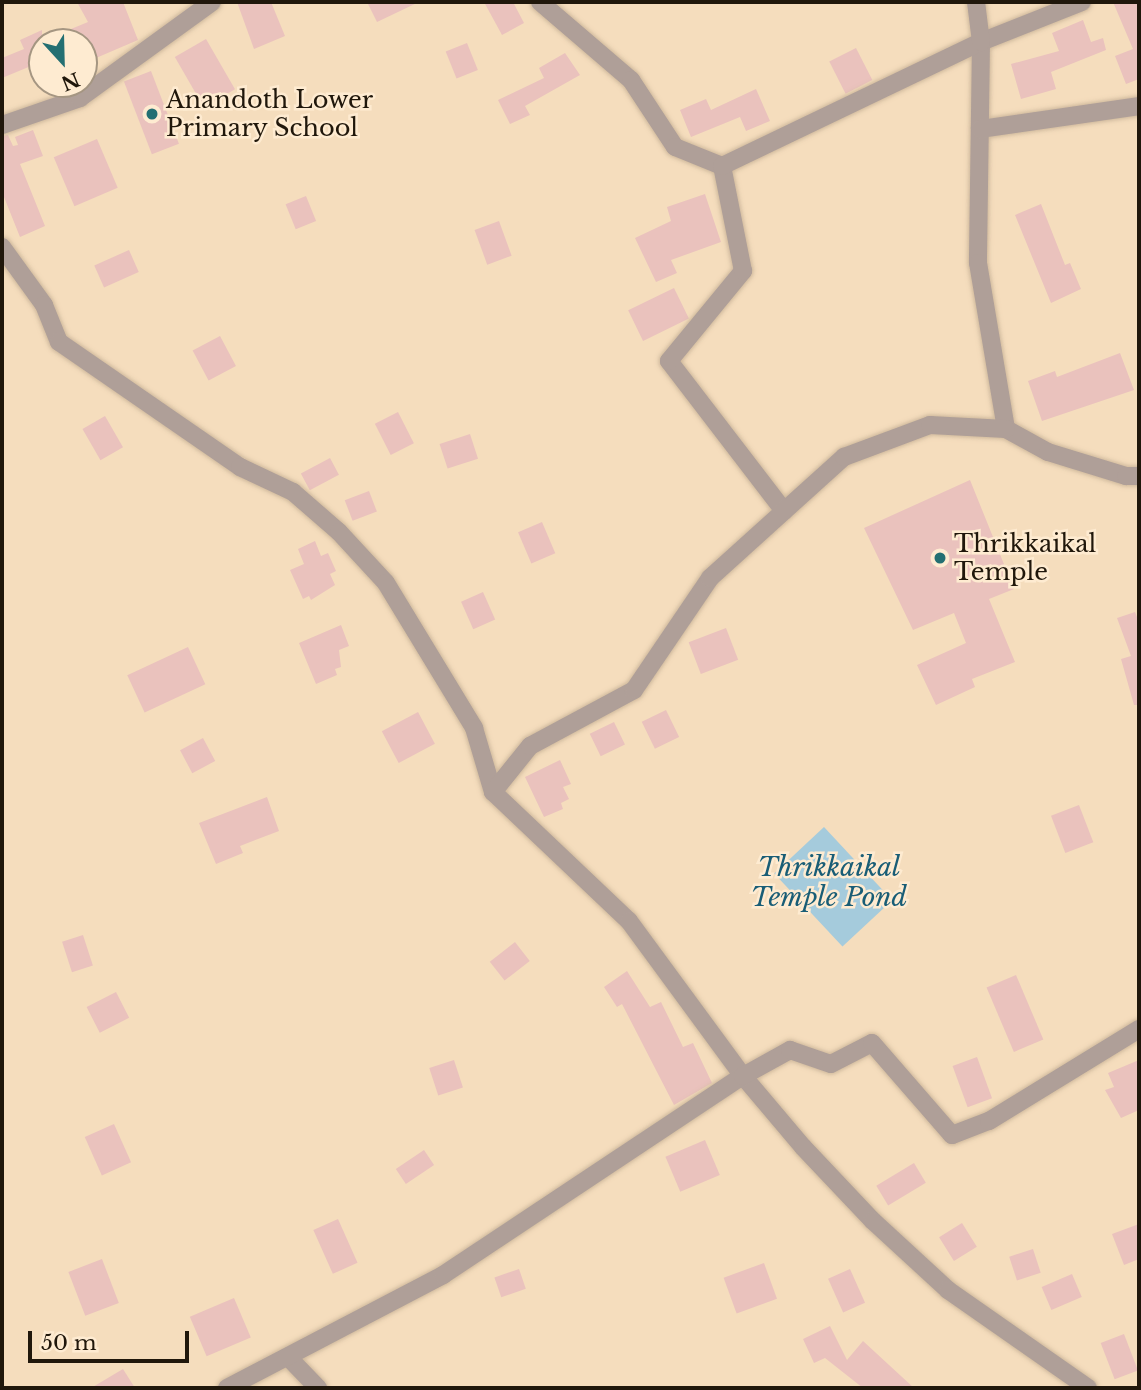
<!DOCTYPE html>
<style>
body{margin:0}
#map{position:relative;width:1141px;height:1390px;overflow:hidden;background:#f5ddbd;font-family:"Libre Baskerville",serif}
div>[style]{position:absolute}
.water>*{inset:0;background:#a5cbdc;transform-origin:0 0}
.building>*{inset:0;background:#eac2bd;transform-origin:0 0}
.roads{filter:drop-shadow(0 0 2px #cfb99d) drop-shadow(0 0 2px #cfb99d)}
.street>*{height:18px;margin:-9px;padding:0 9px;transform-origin:9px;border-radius:9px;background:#af9f98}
.dots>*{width:19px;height:19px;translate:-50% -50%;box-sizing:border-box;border:4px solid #feebd1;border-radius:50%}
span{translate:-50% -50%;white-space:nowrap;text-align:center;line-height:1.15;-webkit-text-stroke:5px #feebd1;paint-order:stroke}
.poi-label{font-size:24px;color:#20170b}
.left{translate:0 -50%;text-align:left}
.water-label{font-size:26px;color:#195d76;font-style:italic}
.frame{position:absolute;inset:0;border:4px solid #20170b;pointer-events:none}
.north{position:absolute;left:28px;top:28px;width:70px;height:70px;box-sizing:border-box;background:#feebd1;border:2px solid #a59682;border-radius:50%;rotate:158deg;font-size:19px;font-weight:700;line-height:28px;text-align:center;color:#20170b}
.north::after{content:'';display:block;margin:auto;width:24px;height:32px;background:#246f72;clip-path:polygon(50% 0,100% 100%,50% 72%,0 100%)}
.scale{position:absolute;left:28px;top:1331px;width:161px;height:32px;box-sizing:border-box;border:4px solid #20170b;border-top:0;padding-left:9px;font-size:21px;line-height:24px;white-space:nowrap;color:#20170b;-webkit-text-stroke:5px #feebd1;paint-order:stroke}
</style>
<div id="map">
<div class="water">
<div style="left:824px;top:827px;width:100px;height:68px;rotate:47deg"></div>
</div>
<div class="building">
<div style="clip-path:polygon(77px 2px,123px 2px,138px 40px,96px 58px,89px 42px,42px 42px,42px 91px,31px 66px,2px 78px,2px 58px,24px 49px,20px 40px,42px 30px,42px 41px,88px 22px)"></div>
<div style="clip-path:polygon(237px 2px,271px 2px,285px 36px,254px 49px)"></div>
<div style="clip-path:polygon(367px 2px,419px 2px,377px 22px)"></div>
<div style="clip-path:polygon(484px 2px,513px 2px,524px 23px,502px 35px)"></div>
<div style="clip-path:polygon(1113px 2px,1139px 2px,1139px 79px,1126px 84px,1115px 56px,1133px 49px)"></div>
<div style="clip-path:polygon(1083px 20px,1091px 42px,1103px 38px,1106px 50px,1051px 72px,1056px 89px,1021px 99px,1011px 64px,1059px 51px,1052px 33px)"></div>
<div style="left:206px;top:39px;width:58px;height:36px;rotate:60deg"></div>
<div style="left:467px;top:43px;width:29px;height:23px;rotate:68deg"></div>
<div style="left:856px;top:48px;width:36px;height:30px;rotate:63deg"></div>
<div style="clip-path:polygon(565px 53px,580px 75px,525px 106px,530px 115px,510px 124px,498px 100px,544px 78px,539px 68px)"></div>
<div style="left:151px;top:71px;width:78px;height:29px;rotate:69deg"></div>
<div style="clip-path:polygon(756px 89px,770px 121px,746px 131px,740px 117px,691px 137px,680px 110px,706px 99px,711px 110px)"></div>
<div style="clip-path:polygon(33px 130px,43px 156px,20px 164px,45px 226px,20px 237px,2px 192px,2px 136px,8px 135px,13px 146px,18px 145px,15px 137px)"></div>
<div style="left:97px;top:139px;width:53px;height:47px;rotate:67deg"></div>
<div style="clip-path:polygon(705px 194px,721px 242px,671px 260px,677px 273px,656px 282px,635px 238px,671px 221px,667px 207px)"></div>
<div style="left:306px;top:196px;width:27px;height:22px;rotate:68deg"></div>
<div style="clip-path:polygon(1041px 204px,1065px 265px,1070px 263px,1081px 289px,1051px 303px,1015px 215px)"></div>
<div style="left:499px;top:221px;width:37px;height:26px;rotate:70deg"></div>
<div style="left:129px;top:250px;width:24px;height:38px;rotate:66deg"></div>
<div style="left:674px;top:288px;width:34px;height:51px;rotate:64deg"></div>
<div style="left:220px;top:336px;width:34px;height:31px;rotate:62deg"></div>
<div style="clip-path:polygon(1120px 353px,1134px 390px,1042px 421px,1028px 381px,1055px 371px,1057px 377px)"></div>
<div style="left:398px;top:412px;width:35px;height:26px;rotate:63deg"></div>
<div style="left:105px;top:416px;width:36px;height:26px;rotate:60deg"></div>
<div style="left:470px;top:434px;width:26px;height:32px;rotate:72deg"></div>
<div style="left:330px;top:458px;width:19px;height:33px;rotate:62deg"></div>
<div style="clip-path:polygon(970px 480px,1014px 589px,989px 599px,1015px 662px,972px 679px,975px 687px,936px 705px,917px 665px,966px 643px,954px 613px,913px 630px,864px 528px)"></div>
<div style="left:369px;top:491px;width:22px;height:26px;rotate:69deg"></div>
<div style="left:542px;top:522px;width:34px;height:26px;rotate:67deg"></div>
<div style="clip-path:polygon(315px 541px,321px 556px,328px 553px,336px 571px,330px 574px,335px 585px,311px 600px,309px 596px,303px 599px,290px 570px,304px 564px,298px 549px)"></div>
<div style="left:483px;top:592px;width:30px;height:24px;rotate:66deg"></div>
<div style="clip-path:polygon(1135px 612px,1139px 622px,1139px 705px,1134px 705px,1121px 659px,1131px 656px,1117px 618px)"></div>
<div style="clip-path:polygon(341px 625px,349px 646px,339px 650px,341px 667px,335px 669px,337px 675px,316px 684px,299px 643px)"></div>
<div style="left:726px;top:628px;width:34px;height:40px;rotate:69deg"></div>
<div style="left:188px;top:647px;width:41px;height:67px;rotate:65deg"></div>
<div style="left:666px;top:710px;width:30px;height:27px;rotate:64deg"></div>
<div style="left:418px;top:712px;width:36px;height:41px;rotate:62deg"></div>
<div style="left:614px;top:722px;width:25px;height:27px;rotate:64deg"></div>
<div style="left:203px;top:738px;width:26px;height:26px;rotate:62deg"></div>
<div style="clip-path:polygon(560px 760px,571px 784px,563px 787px,569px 799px,561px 803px,563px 809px,544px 817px,525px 777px)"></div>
<div style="clip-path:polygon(267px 797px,279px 831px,240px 846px,243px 853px,216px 864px,199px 823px)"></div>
<div style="left:1079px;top:805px;width:40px;height:30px;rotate:69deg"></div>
<div style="left:83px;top:935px;width:32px;height:22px;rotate:72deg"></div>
<div style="left:515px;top:942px;width:24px;height:32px;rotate:52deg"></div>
<div style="clip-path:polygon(627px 971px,650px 1007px,661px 1002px,683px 1047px,693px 1043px,712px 1083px,674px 1105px,622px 1004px,617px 1007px,604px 987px)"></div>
<div style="left:1016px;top:975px;width:70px;height:32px;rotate:67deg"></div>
<div style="left:116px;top:992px;width:29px;height:33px;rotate:63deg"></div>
<div style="left:977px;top:1057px;width:44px;height:26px;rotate:70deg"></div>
<div style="left:454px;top:1060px;width:29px;height:26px;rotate:72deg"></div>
<div style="clip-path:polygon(1139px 1060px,1139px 1110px,1121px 1118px,1105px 1090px,1114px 1087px,1108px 1073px)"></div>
<div style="left:114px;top:1124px;width:42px;height:32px;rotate:66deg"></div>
<div style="left:705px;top:1140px;width:38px;height:43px;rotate:67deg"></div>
<div style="left:424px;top:1150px;width:18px;height:34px;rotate:56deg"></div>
<div style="left:914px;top:1163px;width:23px;height:44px;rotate:59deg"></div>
<div style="left:338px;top:1219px;width:48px;height:27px;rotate:66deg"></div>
<div style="left:962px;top:1223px;width:28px;height:27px;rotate:58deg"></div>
<div style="clip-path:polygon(1139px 1224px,1139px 1259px,1124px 1265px,1112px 1234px)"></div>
<div style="left:1033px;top:1249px;width:25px;height:25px;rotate:72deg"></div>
<div style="left:102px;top:1259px;width:47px;height:36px;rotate:69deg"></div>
<div style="left:764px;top:1263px;width:38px;height:43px;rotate:70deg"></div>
<div style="left:519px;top:1269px;width:21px;height:26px;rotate:71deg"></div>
<div style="left:850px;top:1269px;width:37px;height:24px;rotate:66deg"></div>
<div style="left:1072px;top:1274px;width:25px;height:33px;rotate:67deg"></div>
<div style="left:234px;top:1298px;width:43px;height:48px;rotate:67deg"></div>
<div style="clip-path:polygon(830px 1326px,847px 1360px,863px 1341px,914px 1388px,863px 1388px,825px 1358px,814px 1363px,803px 1339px)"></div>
<div style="left:1124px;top:1334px;width:39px;height:25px;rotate:69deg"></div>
<div style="clip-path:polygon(123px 1369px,135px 1388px,91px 1388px)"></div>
</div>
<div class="roads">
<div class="street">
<div style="left:540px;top:2px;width:120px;rotate:40.6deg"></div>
<div style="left:631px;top:80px;width:80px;rotate:56.7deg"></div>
<div style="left:675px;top:147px;width:51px;rotate:22deg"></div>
<div style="left:1082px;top:2px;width:109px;rotate:158.4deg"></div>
<div style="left:981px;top:42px;width:221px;rotate:90.8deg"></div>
<div style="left:978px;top:263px;width:168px;rotate:80.4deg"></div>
<div style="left:1006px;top:429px;width:48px;rotate:28.7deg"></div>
<div style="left:1048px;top:452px;width:82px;rotate:17.1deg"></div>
<div style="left:1126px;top:476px;width:13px"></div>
<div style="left:2px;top:125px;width:83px;rotate:-19.1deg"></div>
<div style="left:80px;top:98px;width:163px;rotate:-36deg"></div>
<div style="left:980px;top:129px;width:161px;rotate:-8.2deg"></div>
<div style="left:2px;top:247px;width:72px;rotate:54.1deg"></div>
<div style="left:44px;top:305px;width:40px;rotate:68deg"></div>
<div style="left:59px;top:342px;width:220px;rotate:34.6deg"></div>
<div style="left:240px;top:467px;width:59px;rotate:25.3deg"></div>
<div style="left:293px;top:492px;width:61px;rotate:41deg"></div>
<div style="left:339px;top:532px;width:69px;rotate:47.3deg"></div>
<div style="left:386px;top:583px;width:170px;rotate:58.7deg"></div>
<div style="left:474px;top:728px;width:67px;rotate:73.5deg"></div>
<div style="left:493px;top:792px;width:187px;rotate:43.5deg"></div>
<div style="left:629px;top:921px;width:192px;rotate:53.7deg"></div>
<div style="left:743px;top:1076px;width:93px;rotate:49.8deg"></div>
<div style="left:803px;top:1147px;width:102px;rotate:46.6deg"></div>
<div style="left:873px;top:1221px;width:102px;rotate:42.6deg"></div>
<div style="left:948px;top:1290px;width:171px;rotate:35deg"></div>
<div style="left:784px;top:511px;width:189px;rotate:-127.5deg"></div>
<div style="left:669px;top:361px;width:117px;rotate:-50.6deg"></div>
<div style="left:743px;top:271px;width:107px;rotate:-101.3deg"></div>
<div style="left:722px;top:166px;width:287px;rotate:-25.6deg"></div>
<div style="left:981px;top:42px;width:40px;rotate:-97.1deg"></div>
<div style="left:493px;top:792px;width:59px;rotate:-51.2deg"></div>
<div style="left:530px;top:746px;width:118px;rotate:-28.3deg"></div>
<div style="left:634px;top:690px;width:135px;rotate:-55.8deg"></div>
<div style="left:710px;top:578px;width:181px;rotate:-42.1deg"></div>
<div style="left:844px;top:457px;width:92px;rotate:-20.4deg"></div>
<div style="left:930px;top:425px;width:76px;rotate:3deg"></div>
<div style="left:289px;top:1358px;width:42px;rotate:46deg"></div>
<div style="left:227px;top:1388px;width:244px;rotate:-27.6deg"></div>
<div style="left:443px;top:1275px;width:360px;rotate:-33.6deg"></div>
<div style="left:743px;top:1076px;width:54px;rotate:-29deg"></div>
<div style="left:790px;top:1050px;width:43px;rotate:18.9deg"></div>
<div style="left:831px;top:1064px;width:46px;rotate:-27.1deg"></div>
<div style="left:872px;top:1043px;width:122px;rotate:49deg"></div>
<div style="left:952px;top:1135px;width:40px;rotate:-21deg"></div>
<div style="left:989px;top:1121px;width:176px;rotate:-31.5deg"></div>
</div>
</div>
<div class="dots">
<div style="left:152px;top:114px;background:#246f72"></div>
<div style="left:940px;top:558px;background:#246f72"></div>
</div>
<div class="poi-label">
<span class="left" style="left:166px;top:114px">Anandoth Lower<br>Primary School</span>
<span class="left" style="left:954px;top:558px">Thrikkaikal<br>Temple</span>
</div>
<div class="water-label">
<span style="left:829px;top:883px">Thrikkaikal<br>Temple Pond</span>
</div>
<div class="frame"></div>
<div class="north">N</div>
<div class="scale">50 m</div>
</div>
